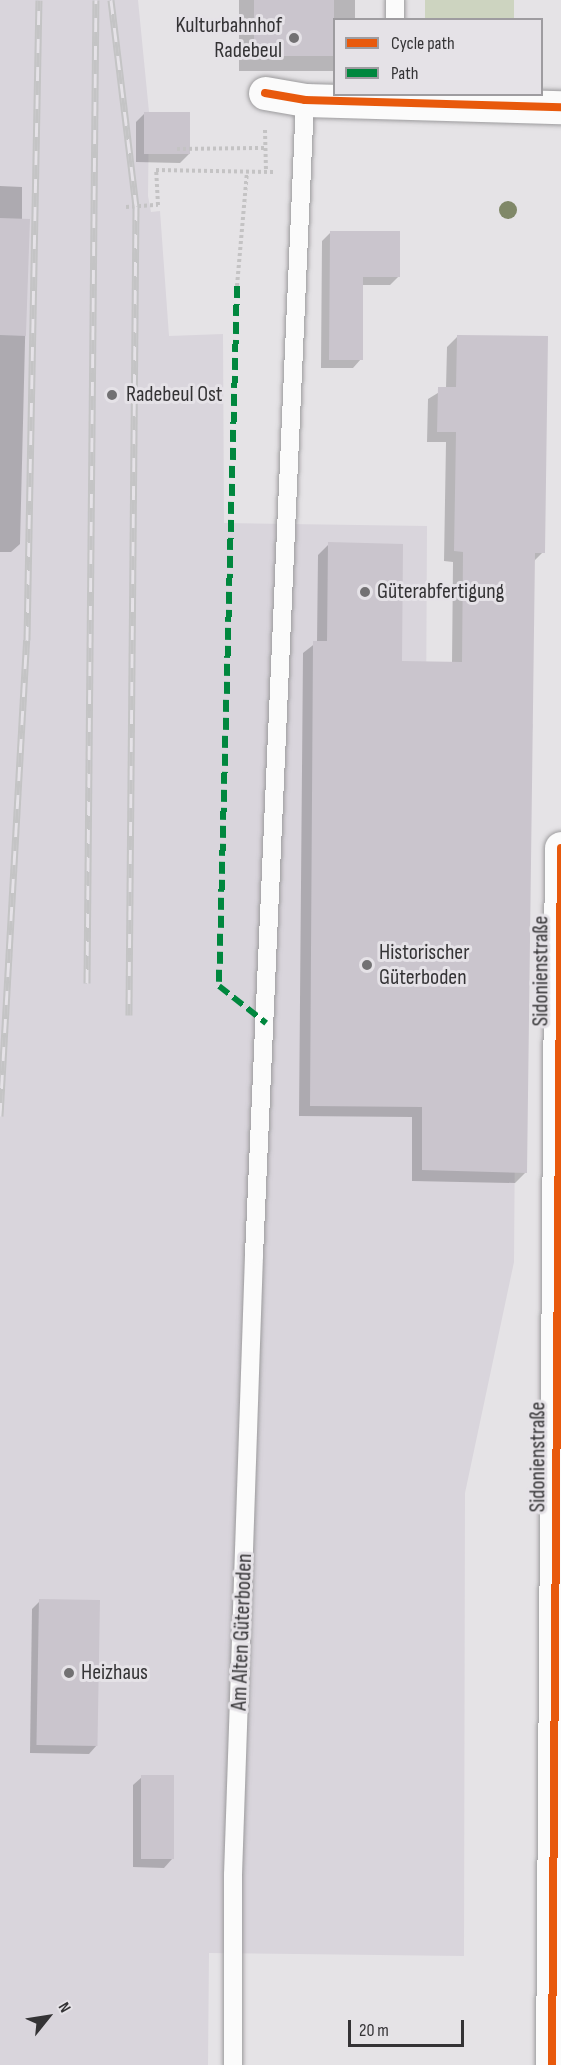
<!DOCTYPE html>
<meta charset="utf-8">
<style>
body{margin:0}
#map{position:relative;width:561px;height:2065px;overflow:hidden;background:#e5e3e6;font-family:"Sofia Sans Condensed",sans-serif}
div>[style]{position:absolute}
.built>*{inset:0;background:#d9d5dc}
.green>*{inset:0;background:#cdd4c0;transform-origin:0 0}
.shadow>*{inset:0;background:#0003}
.building>*{inset:0;background:#cac5cd;transform-origin:0 0}
.path>*{height:4px;margin-top:-2px;transform-origin:0;background:repeating-linear-gradient(90deg,#c4c3c4 0 3px,transparent 0 6px)}
.roads{filter:drop-shadow(0 0 2px #9c9b9d) drop-shadow(0 0 2px #9c9b9d)}
.service>*{height:18px;margin:-9px;padding:0 9px;transform-origin:9px;border-radius:9px;background:#fbfbfb}
.minor>*{height:33px;margin:-16.5px;padding:0 16.5px;transform-origin:16.5px;border-radius:16.5px;background:#fbfbfb}
.rail>*{height:7px;margin-top:-3.5px;transform-origin:0;background:repeating-linear-gradient(90deg,#e5e2e7 0 14px,#c4c4c5 0 28px);box-sizing:border-box;border-block:2px solid #c4c4c5}
.quiet>*{height:6px;margin-top:-3px;transform-origin:0;background:repeating-linear-gradient(90deg,#00873e 0 12px,transparent 0 18px)}
.cycleway>*{height:8px;margin:-4px;padding:0 4px;transform-origin:4px;border-radius:4px;background:#e8590c}
.trees>*{width:18px;height:18px;margin:-9px;border-radius:50%;background:#808868}
.dots>*{width:16px;height:16px;translate:-50% -50%;box-sizing:border-box;border:3px solid #e5e2e7;border-radius:50%}
span{translate:-50% -50%;white-space:nowrap;text-align:center;line-height:1.15;-webkit-text-stroke:6px #e5e2e7;paint-order:stroke}
.poi-label{font-size:22px;color:#343335}
.right{translate:-100% -50%;text-align:right}
.left{translate:0 -50%;text-align:left}
.street-label{font-size:22px;color:#343335}
.legend{position:absolute;left:333px;top:18px;width:210px;height:78px;box-sizing:border-box;background:#e5e2e7;border:2px solid #9e9ca0;margin:0;padding:8px 10px;list-style:none;font-size:18px;color:#343335}
.legend li{display:flex;align-items:center;gap:12px;height:30px}
.legend b{width:30px;border:2px solid #9e9ca0}
.north{position:absolute;left:18px;top:1987px;width:60px;height:60px;-webkit-text-stroke:4px #e5e2e7;paint-order:stroke;rotate:60deg;font-size:16px;font-weight:700;line-height:24px;text-align:center;color:#343335}
.north::after{content:'';display:block;margin:auto;width:21px;height:27px;background:#343335;clip-path:polygon(50% 0,100% 100%,50% 72%,0 100%)}
.scale{position:absolute;left:348px;top:2020px;width:116px;height:27px;box-sizing:border-box;border:3px solid #343335;border-top:0;padding-left:8px;font-size:18px;line-height:21px;white-space:nowrap;color:#343335;-webkit-text-stroke:4px #e5e2e7;paint-order:stroke}
</style>
<div id="map">
<div class="built">
<div style="clip-path:polygon(0 0,138px 0,149px 112px,148px 196px,151px 212px,160px 211px,169px 336px,223px 334px,224px 523px,427px 526px,426px 724px,533px 724px,517px 859px,514px 1262px,465px 1493px,464px 1956px,209px 1953px,208px 2065px,0 2065px)"></div>
</div>
<div class="green">
<div style="left:425px;top:0;width:89px;height:19px"></div>
</div>
<div class="shadow">
<div style="clip-path:polygon(239px 0,355px 0,355px 20px,334px 20px,334px 71px,239px 71px)"></div>
<div style="clip-path:polygon(145px 113px,189px 154px,180px 163px,136px 162px,136px 122px)"></div>
<div style="clip-path:polygon(0 186px,22px 187px,22px 220px,28px 221px,20px 544px,11px 552px,0 552px)"></div>
<div style="clip-path:polygon(331px 232px,399px 276px,390px 285px,362px 285px,361px 359px,353px 368px,321px 368px,322px 241px)"></div>
<div style="clip-path:polygon(457px 337px,543px 552px,533px 562px,526px 1172px,515px 1183px,412px 1181px,412px 1117px,299px 1116px,303px 653px,317px 642px,318px 555px,329px 544px,401px 662px,452px 663px,453px 562px,444px 561px,446px 442px,427px 442px,428px 399px,446px 388px,447px 347px)"></div>
<div style="clip-path:polygon(40px 1601px,97px 1745px,89px 1754px,30px 1753px,32px 1609px)"></div>
<div style="clip-path:polygon(142px 1777px,172px 1859px,164px 1868px,133px 1867px,133px 1785px)"></div>
</div>
<div class="building">
<div style="left:254px;top:0;width:80px;height:56px"></div>
<div style="left:144px;top:112px;width:46px;height:42px"></div>
<div style="left:0;top:218px;width:30px;height:117px;rotate:2deg"></div>
<div style="clip-path:polygon(330px 231px,400px 231px,400px 277px,363px 277px,363px 360px,329px 360px)"></div>
<div style="clip-path:polygon(457px 335px,548px 336px,545px 553px,535px 553px,527px 1173px,422px 1170px,422px 1107px,310px 1106px,313px 641px,327px 641px,328px 542px,403px 544px,402px 661px,462px 662px,463px 552px,454px 551px,456px 432px,437px 432px,438px 387px,456px 387px)"></div>
<div style="left:39px;top:1599px;width:61px;height:146px;rotate:1deg"></div>
<div style="left:141px;top:1775px;width:33px;height:84px"></div>
</div>
<div class="path">
<div style="left:265px;top:130px;width:42px;rotate:88.6deg"></div>
<div style="left:177px;top:149px;width:88px;rotate:-0.7deg"></div>
<div style="left:126px;top:207px;width:32px;rotate:-4deg"></div>
<div style="left:158px;top:205px;width:35px;rotate:-93deg"></div>
<div style="left:156px;top:170px;width:118px;rotate:1deg"></div>
<div style="left:237px;top:286px;width:114px;rotate:-85deg"></div>
</div>
<div class="roads">
<div class="service">
<div style="left:395px;top:20px;width:20px;rotate:-90deg"></div>
<div style="left:233px;top:2065px;width:190px;rotate:-90deg"></div>
<div style="left:233px;top:1875px;width:620px;rotate:-88.06deg"></div>
<div style="left:254px;top:1255px;width:1156px;rotate:-87.47deg"></div>
</div>
<div class="minor">
<div style="left:265px;top:93px;width:41px;rotate:9.9deg"></div>
<div style="left:305px;top:100px;width:256px;rotate:1.6deg"></div>
<div style="left:552px;top:2065px;width:1217px;rotate:-89.58deg"></div>
</div>
</div>
<div class="rail">
<div style="left:111px;top:0;width:208px;rotate:83.1deg"></div>
<div style="left:136px;top:206px;width:809px;rotate:90.5deg"></div>
<div style="left:87px;top:983px;width:983px;rotate:-89.48deg"></div>
<div style="left:0;top:1116px;width:477px;rotate:-86.8deg"></div>
<div style="left:27px;top:640px;width:640px;rotate:-88.93deg"></div>
</div>
<div class="quiet">
<div style="left:237px;top:286px;width:700px;rotate:91.47deg"></div>
<div style="left:219px;top:986px;width:60px;rotate:38.2deg"></div>
</div>
<div class="cycleway">
<div style="left:265px;top:93px;width:41px;rotate:9.9deg"></div>
<div style="left:305px;top:100px;width:256px;rotate:1.6deg"></div>
<div style="left:552px;top:2065px;width:1217px;rotate:-89.58deg"></div>
</div>
<div class="trees">
<div style="left:508px;top:210px"></div>
</div>
<div class="dots">
<div style="left:294px;top:38px;background:#727173"></div>
<div style="left:112px;top:395px;background:#727173"></div>
<div style="left:365px;top:592px;background:#727173"></div>
<div style="left:367px;top:965px;background:#727173"></div>
<div style="left:69px;top:1673px;background:#727173"></div>
</div>
<div class="poi-label">
<span class="right" style="left:282px;top:38px">Kulturbahnhof<br>Radebeul</span>
<span class="left" style="left:126px;top:395px">Radebeul Ost</span>
<span class="left" style="left:377px;top:592px">Güterabfertigung</span>
<span class="left" style="left:379px;top:965px">Historischer<br>Güterboden</span>
<span class="left" style="left:81px;top:1673px">Heizhaus</span>
</div>
<div class="street-label">
<span style="left:541px;top:971px;rotate:-90deg">Sidonienstraße</span>
<span style="left:538px;top:1457px;rotate:-90deg">Sidonienstraße</span>
<span style="left:242px;top:1632px;rotate:-88deg">Am Alten Güterboden</span>
</div>
<ul class="legend">
<li><b style="height:8px;background:#e8590c"></b>Cycle path</li>
<li><b style="height:8px;background:#00873e"></b>Path</li>
</ul>
<div class="north">N</div>
<div class="scale">20 m</div>
</div>
